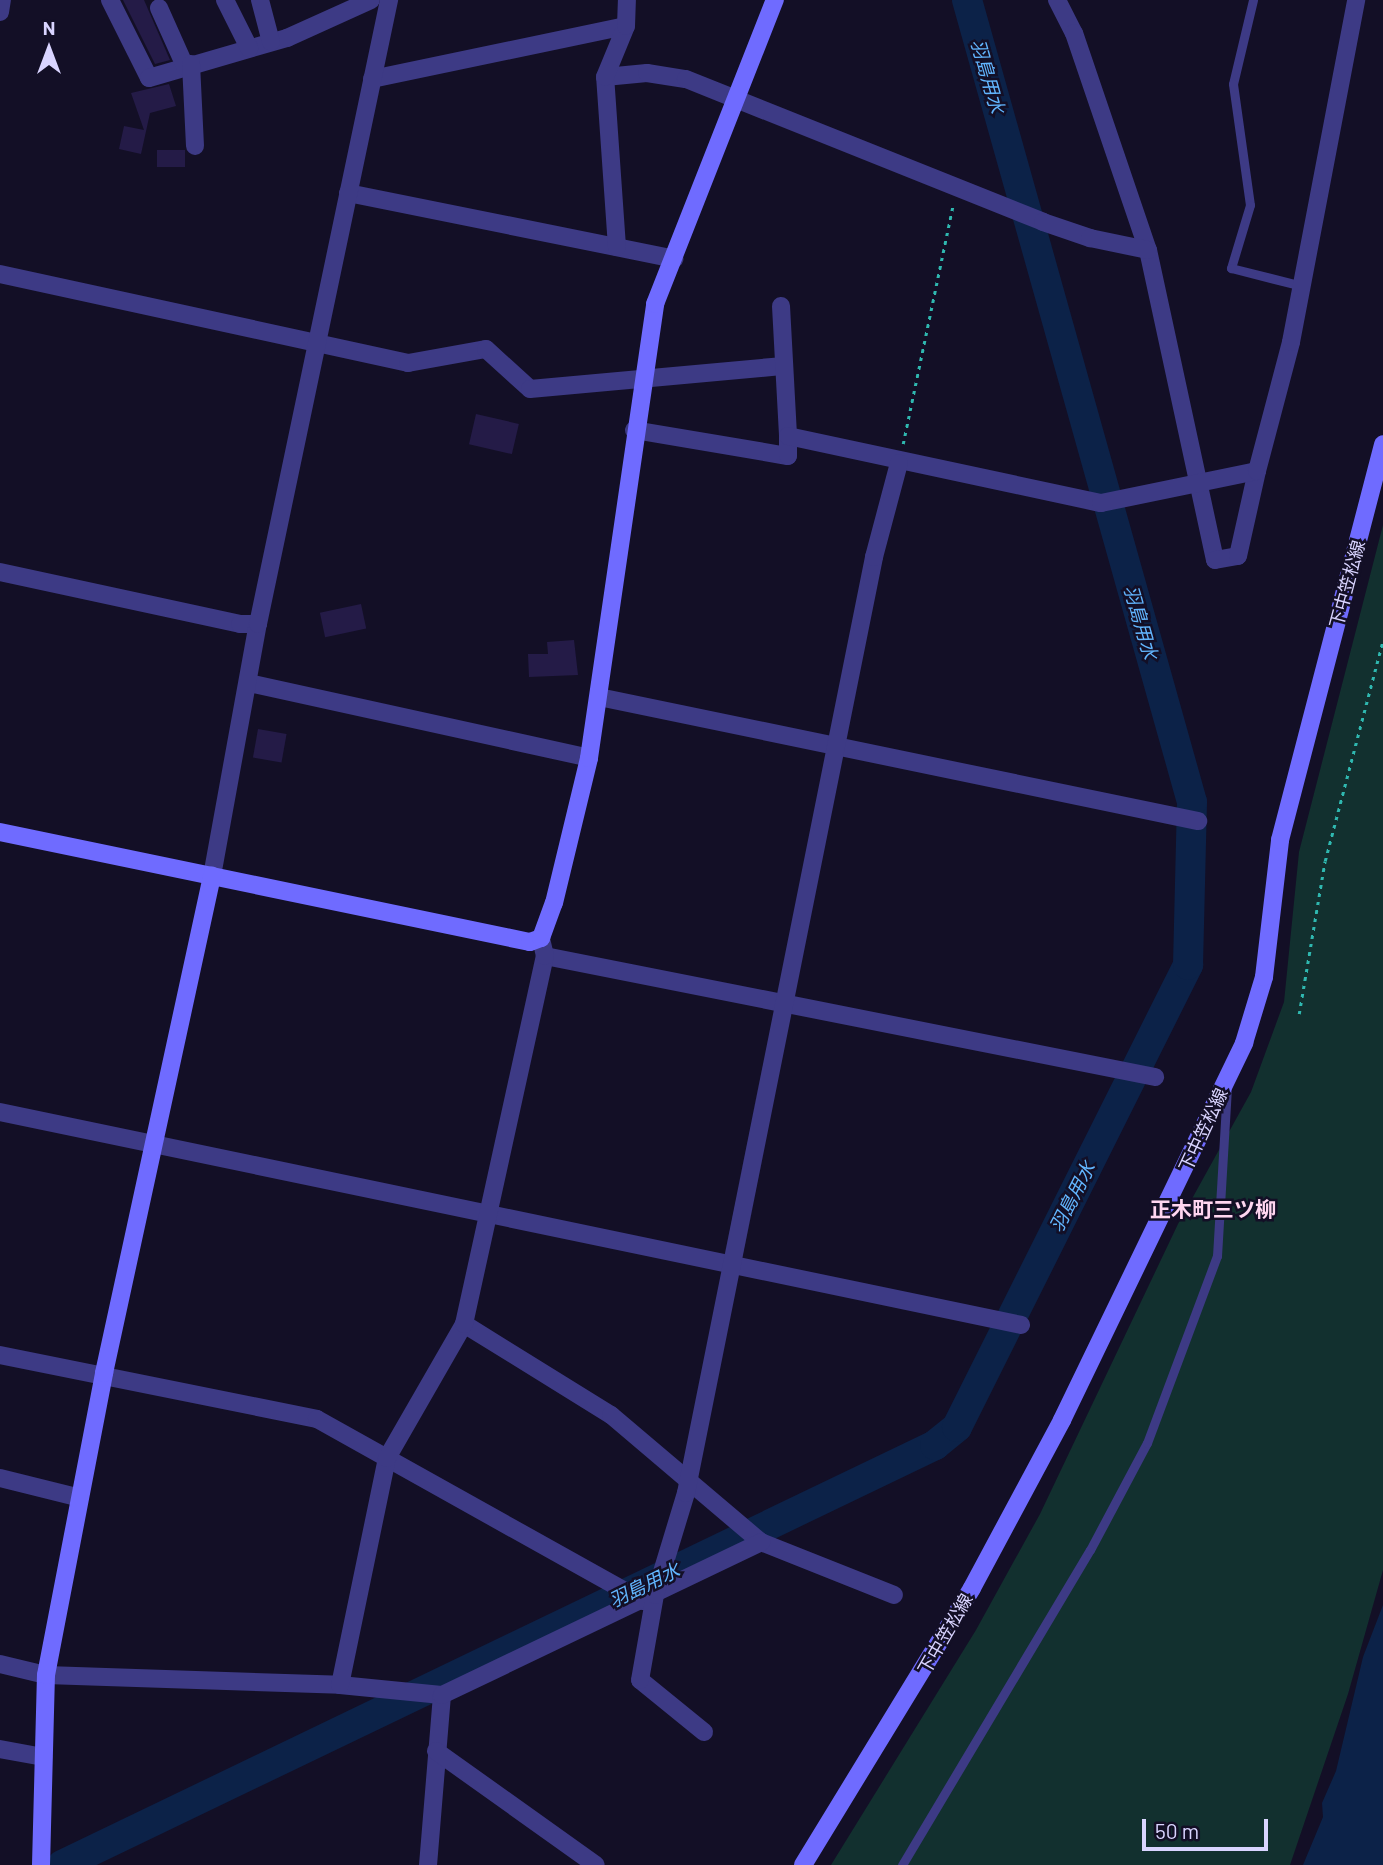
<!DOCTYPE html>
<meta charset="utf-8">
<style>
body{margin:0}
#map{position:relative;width:1383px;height:1865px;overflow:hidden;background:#130f26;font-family:Barlow,"Noto Sans JP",sans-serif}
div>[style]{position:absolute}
.green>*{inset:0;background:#12302f}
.water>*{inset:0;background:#0c2248}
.river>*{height:30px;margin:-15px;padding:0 15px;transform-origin:15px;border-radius:15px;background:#0c2248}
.building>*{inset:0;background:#241b47;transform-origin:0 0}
.path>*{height:2.5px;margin-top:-1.25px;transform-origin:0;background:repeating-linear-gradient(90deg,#2fb8b0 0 3.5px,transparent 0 8.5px)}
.lane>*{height:9px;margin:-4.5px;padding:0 4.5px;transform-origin:4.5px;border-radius:4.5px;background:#3d3a85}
.street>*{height:18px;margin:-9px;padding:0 9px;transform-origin:9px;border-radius:9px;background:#3d3a85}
.secondary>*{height:18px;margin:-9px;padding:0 9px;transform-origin:9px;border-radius:9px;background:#6f6bff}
span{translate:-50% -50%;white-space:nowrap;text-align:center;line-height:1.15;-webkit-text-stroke:5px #130f26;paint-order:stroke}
.street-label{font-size:18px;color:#d9d4ff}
.water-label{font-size:19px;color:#62b6ff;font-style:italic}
.quarter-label{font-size:21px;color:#ffd6f0;font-weight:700}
.north{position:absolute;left:14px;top:14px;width:70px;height:70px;-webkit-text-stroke:5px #130f26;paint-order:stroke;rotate:0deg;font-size:19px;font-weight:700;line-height:28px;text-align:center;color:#d9d4ff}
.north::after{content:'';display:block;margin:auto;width:24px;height:32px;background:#d9d4ff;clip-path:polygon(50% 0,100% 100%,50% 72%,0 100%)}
.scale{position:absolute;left:1142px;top:1819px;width:126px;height:32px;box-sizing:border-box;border:4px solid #d9d4ff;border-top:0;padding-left:9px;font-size:21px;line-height:24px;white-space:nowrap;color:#d9d4ff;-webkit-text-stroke:5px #130f26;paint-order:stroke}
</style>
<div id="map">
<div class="green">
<div style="clip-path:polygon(1383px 525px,1383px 1570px,1348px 1694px,1290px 1865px,831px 1865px,976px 1630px,1040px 1514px,1178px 1224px,1251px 1092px,1284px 1002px,1299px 852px)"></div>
</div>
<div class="water">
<div style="clip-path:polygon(1383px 1605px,1383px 1865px,1303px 1865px,1323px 1817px,1322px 1803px,1336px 1771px,1363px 1657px)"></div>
</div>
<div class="river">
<div style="left:62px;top:1865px;width:969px;rotate:-25.69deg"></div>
<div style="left:935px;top:1445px;width:28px;rotate:-39deg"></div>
<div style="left:957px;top:1427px;width:517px;rotate:-63.43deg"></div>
<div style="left:1188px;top:965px;width:163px;rotate:-88.6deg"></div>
<div style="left:1192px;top:802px;width:833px;rotate:-105.67deg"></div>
</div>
<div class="building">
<div style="clip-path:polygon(123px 0,144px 0,170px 60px,155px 64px)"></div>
<div style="clip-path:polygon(169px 84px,176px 106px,150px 113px,141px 154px,119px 149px,124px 126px,144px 130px,131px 93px)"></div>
<div style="left:157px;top:150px;width:28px;height:17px"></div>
<div style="left:476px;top:414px;width:44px;height:31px;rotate:13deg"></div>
<div style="left:361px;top:604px;width:25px;height:42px;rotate:78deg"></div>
<div style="clip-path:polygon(574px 640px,578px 675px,529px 677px,528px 654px,548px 654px,547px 642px)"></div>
<div style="left:258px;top:729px;width:29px;height:29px;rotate:10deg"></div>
</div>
<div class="path">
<div style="left:903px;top:444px;width:245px;rotate:-78.2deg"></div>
<div style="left:1299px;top:1014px;width:155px;rotate:-80.4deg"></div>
<div style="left:1325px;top:861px;width:228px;rotate:-75.3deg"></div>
</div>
<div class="lane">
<div style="left:1253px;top:0;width:86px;rotate:103.4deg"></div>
<div style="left:1233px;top:84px;width:122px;rotate:82deg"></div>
<div style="left:1250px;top:205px;width:66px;rotate:106.8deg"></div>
<div style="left:1231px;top:268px;width:73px;rotate:14.2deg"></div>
<div style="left:902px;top:1865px;width:367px;rotate:-59.2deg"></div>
<div style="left:1090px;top:1550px;width:121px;rotate:-62deg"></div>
<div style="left:1147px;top:1443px;width:200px;rotate:-69.5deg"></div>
<div style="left:1217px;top:1256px;width:166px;rotate:-86.6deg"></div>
</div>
<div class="street">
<div style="left:110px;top:0;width:87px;rotate:63.4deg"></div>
<div style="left:149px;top:78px;width:144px;rotate:-16.2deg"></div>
<div style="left:287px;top:38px;width:92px;rotate:-24.3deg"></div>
<div style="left:225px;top:0;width:54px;rotate:63.4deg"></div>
<div style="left:260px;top:0;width:43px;rotate:75.3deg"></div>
<div style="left:1057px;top:0;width:37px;rotate:63deg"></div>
<div style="left:1074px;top:33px;width:229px;rotate:71.2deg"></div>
<div style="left:1148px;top:250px;width:317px;rotate:77.8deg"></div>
<div style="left:1215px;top:560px;width:23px;rotate:-10deg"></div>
<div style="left:1238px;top:556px;width:87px;rotate:-77.4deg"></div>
<div style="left:159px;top:8px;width:64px;rotate:65.9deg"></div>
<div style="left:0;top:12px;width:12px;rotate:-81deg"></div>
<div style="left:191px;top:64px;width:82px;rotate:87.2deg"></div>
<div style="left:605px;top:77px;width:42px;rotate:-5.4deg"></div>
<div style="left:647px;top:73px;width:39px;rotate:9deg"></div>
<div style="left:686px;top:79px;width:385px;rotate:21.8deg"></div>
<div style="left:1043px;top:222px;width:50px;rotate:18.8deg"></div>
<div style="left:1090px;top:238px;width:59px;rotate:11.7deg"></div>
<div style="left:372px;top:79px;width:259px;rotate:-11.8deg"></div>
<div style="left:348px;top:193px;width:333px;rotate:11.4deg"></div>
<div style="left:617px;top:247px;width:170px;rotate:-94deg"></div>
<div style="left:605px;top:77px;width:55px;rotate:-67.6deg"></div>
<div style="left:626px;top:26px;width:26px;rotate:-88deg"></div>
<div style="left:0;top:274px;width:418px;rotate:12.3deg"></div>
<div style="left:408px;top:363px;width:79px;rotate:-10.2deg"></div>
<div style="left:486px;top:349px;width:59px;rotate:42.3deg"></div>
<div style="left:530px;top:389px;width:255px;rotate:-5.2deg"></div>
<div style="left:781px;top:306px;width:130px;rotate:86.9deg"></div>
<div style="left:634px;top:430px;width:156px;rotate:9.6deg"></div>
<div style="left:788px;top:456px;width:20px;rotate:-90deg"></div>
<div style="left:788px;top:436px;width:320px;rotate:12.1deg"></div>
<div style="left:1101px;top:503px;width:159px;rotate:-11.6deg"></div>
<div style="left:1257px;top:471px;width:133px;rotate:-75.2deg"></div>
<div style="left:1291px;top:342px;width:348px;rotate:-79.2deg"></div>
<div style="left:0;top:572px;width:246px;rotate:12.2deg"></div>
<div style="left:240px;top:624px;width:18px"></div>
<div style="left:249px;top:683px;width:348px;rotate:12.4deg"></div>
<div style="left:599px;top:697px;width:612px;rotate:11.7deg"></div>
<div style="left:212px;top:876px;width:256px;rotate:-79.7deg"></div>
<div style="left:258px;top:624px;width:638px;rotate:-78.14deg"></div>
<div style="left:545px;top:956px;width:622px;rotate:11.22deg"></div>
<div style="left:0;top:1112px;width:1043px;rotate:11.78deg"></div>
<div style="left:464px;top:1324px;width:173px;rotate:31.8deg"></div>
<div style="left:611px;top:1415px;width:197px;rotate:40.3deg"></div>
<div style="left:761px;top:1542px;width:143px;rotate:21.7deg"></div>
<div style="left:0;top:1355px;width:323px;rotate:11.4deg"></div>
<div style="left:317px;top:1419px;width:373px;rotate:29.2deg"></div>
<div style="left:0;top:1478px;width:82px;rotate:14deg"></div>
<div style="left:0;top:1664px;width:47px;rotate:13.4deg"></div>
<div style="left:46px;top:1675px;width:294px;rotate:1.9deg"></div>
<div style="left:340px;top:1685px;width:102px;rotate:5.6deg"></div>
<div style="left:442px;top:1695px;width:171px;rotate:94.7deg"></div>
<div style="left:340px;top:1685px;width:232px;rotate:-78.3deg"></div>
<div style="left:387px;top:1458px;width:155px;rotate:-60.1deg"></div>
<div style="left:464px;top:1324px;width:377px;rotate:-77.6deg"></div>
<div style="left:545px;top:956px;width:18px;rotate:-103deg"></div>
<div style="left:442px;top:1695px;width:354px;rotate:-25.6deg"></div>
<div style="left:704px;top:1732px;width:82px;rotate:-140.9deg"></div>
<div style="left:640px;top:1680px;width:86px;rotate:-80deg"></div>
<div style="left:655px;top:1595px;width:107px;rotate:-73.1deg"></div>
<div style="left:686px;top:1493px;width:955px;rotate:-78.64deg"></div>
<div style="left:874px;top:557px;width:97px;rotate:-75.1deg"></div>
<div style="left:0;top:1749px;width:44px;rotate:10.5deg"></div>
<div style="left:436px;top:1751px;width:196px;rotate:35.5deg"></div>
</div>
<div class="secondary">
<div style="left:0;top:832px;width:541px;rotate:11.73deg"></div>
<div style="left:530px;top:942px;width:12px;rotate:-20deg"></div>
<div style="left:541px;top:938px;width:37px;rotate:-70deg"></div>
<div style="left:554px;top:903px;width:149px;rotate:-76.4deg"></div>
<div style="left:589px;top:758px;width:459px;rotate:-81.7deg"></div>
<div style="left:655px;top:304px;width:327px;rotate:-68.5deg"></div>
<div style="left:41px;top:1865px;width:190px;rotate:-88.5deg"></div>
<div style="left:46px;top:1675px;width:308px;rotate:-79.1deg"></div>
<div style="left:104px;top:1373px;width:509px;rotate:-77.74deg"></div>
<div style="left:803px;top:1865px;width:324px;rotate:-58.6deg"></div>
<div style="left:972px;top:1588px;width:191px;rotate:-61.8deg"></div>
<div style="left:1062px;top:1420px;width:419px;rotate:-64.2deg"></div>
<div style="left:1244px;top:1043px;width:69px;rotate:-73.1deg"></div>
<div style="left:1264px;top:977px;width:138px;rotate:-83.3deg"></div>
<div style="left:1280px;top:840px;width:409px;rotate:-75.4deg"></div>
</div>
<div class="street-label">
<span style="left:1347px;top:584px;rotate:-75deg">下中笠松線</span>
<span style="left:1203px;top:1130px;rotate:-65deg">下中笠松線</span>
<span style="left:945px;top:1634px;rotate:-60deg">下中笠松線</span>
</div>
<div class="water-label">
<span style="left:988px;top:76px;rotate:74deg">羽島用水</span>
<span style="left:1141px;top:622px;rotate:74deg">羽島用水</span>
<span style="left:1072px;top:1197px;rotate:-63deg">羽島用水</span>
<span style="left:644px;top:1585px;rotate:-26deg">羽島用水</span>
</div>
<div class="quarter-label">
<span style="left:1213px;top:1209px">正木町三ツ柳</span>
</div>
<div class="north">N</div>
<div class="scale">50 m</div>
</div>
